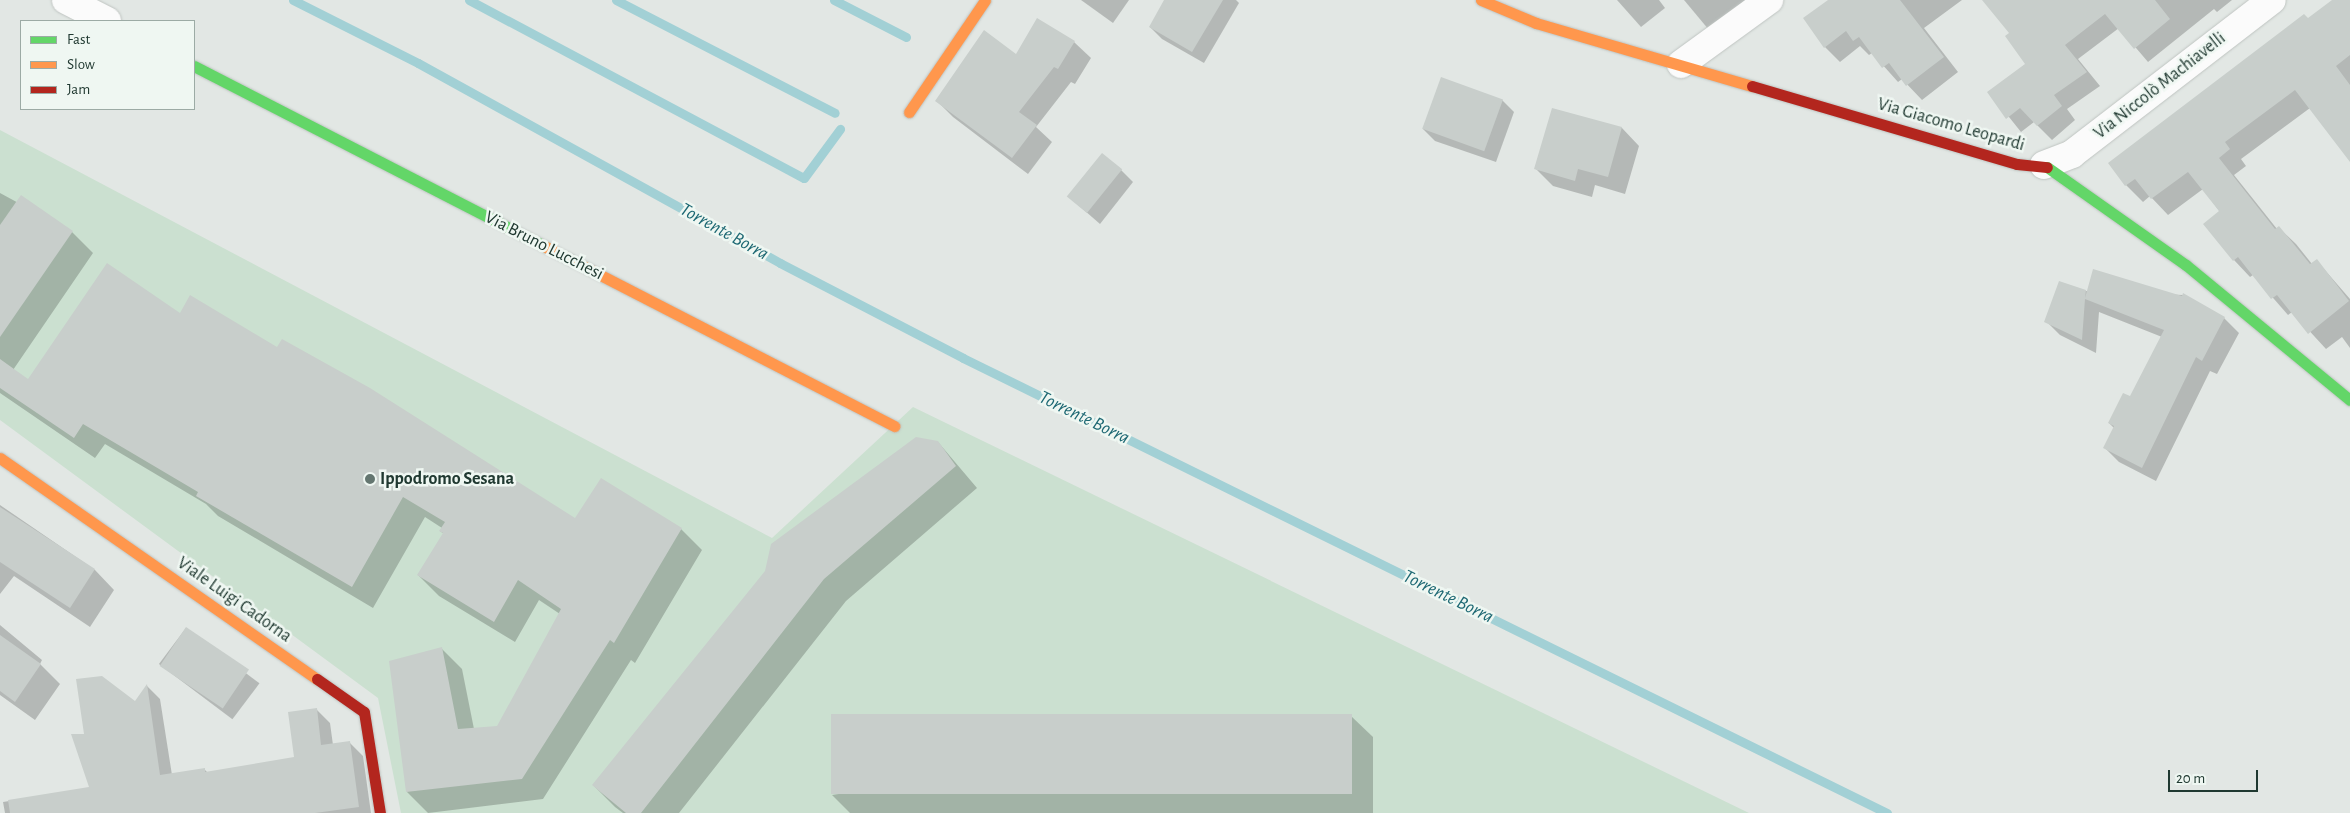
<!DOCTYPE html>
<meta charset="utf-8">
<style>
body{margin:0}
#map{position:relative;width:2350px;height:813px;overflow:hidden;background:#e2e7e4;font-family:"Alegreya Sans",sans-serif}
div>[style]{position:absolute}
.green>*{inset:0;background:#cbe0d0}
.shadow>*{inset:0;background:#0003;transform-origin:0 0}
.stream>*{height:9px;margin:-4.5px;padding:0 4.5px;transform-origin:4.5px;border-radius:4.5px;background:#a2d0d5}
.building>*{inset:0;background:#c8cecb;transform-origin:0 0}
.roads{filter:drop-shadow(0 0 1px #bfc4c1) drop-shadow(0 0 1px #bfc4c1)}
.street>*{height:28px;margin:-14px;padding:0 14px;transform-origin:14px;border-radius:14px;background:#fbfbfb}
.fast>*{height:11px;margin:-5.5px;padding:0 5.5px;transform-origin:5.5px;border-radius:5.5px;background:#63d668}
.slow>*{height:11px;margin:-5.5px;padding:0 5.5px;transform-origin:5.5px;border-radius:5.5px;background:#ff974d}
.jam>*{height:11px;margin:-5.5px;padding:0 5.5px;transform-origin:5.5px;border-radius:5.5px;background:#b3261e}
.dots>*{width:14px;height:14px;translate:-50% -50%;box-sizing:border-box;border:2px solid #eff7f2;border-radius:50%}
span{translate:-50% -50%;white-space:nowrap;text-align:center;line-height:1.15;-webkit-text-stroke:5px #eff7f2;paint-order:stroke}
.street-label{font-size:18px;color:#203931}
.poi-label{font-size:18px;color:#203931;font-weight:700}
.left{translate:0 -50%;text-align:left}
.water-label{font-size:19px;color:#1d6873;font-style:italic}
.legend{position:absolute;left:20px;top:20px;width:175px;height:90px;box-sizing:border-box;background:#eff7f2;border:1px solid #9caba5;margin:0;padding:6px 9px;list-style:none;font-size:15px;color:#203931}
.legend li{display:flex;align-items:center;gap:10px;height:25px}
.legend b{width:25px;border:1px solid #9caba5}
.scale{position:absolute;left:2168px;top:770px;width:90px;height:22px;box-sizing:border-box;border:2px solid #203931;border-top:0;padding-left:6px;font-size:15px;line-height:18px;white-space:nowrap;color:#203931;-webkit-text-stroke:4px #eff7f2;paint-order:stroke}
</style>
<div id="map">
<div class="green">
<div style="clip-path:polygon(0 130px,772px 538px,913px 407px,1749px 813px,401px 813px,378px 698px,0 420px)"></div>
</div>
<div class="shadow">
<div style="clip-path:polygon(1081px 0,1129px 0,1113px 23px)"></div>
<div style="clip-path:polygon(1166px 0,1236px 0,1239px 3px,1204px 63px,1162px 39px,1150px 27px)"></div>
<div style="clip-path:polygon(1617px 0,1659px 0,1665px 8px,1641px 27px)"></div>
<div style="clip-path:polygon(1684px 0,1761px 0,1714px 36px)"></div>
<div style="clip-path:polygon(1829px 0,1962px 0,1924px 28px,1958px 72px,1922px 100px,1902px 79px,1898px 82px,1872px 53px,1869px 55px,1860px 46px,1840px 62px,1825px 47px)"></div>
<div style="clip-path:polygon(2004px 0,2232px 0,2217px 12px,2214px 9px,2148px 62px,2119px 28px,2078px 59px,2100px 86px,2067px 109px,2075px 120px,2052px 140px,2034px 122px,2021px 132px,1989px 92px,2026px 64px,2010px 33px)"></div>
<div style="clip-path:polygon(2337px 0,2350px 0,2350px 160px,2310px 108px,2241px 159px,2246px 166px,2234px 175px,2277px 229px,2279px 228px,2296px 244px,2312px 264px,2317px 261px,2350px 299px,2350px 348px,2342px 337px,2326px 349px,2292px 312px,2288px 315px,2253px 275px,2250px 277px,2234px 260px,2220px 212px,2203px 189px,2168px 215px,2150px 196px,2143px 202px,2126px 185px,2308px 20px)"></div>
<div style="clip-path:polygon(1074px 42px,1091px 58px,1075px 84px,1071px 82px,1036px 127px,1052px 142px,1028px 174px,953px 117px,937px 101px)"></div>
<div style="clip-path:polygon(1502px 100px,1514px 112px,1496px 162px,1435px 141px,1423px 129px)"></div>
<div style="clip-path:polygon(1553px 109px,1622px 128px,1639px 146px,1625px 194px,1595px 185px,1592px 197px,1553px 186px,1536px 169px)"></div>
<div style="clip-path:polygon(1121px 170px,1133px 182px,1100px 224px,1069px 197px)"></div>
<div style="clip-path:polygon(0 193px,72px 232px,93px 253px,13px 370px,28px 380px,180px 315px,575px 520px,681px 529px,702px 550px,635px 663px,631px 660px,543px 799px,428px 813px,407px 792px,441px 648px,462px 669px,474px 729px,498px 727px,560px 614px,539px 600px,515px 642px,439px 596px,418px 575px,444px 534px,440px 531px,442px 528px,425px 517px,373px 608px,218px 516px,206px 504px,105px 444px,95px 458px,0 393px)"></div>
<div style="clip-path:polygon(2085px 291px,2183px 295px,2224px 318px,2239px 333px,2217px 374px,2210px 371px,2156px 481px,2119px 462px,2105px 448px,2114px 428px,2109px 423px,2131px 398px,2162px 337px,2099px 312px,2096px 353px,2060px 335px,2046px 321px)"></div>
<div style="clip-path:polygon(938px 442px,977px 488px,846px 601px,679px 813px,623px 813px,615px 807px,593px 785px,766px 572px)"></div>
<div style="clip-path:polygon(0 505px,95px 570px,114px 590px,90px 627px,14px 576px,0 594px)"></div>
<div style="clip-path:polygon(0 625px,42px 660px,40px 664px,60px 684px,35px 720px,0 695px)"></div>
<div style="left:186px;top:628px;width:92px;height:45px;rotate:37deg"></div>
<div style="clip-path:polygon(147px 686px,160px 699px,172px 775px,204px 769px,208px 773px,295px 758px,316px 709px,330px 723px,333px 745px,349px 742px,363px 756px,371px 813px,5px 813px,3px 802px,90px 788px,86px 735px,135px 703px)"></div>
<div style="clip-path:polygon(1351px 716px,1373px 737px,1373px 813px,850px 813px,832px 795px)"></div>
</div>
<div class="stream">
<div style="left:293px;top:0;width:140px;rotate:26.7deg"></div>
<div style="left:418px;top:63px;width:414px;rotate:28.9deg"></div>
<div style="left:780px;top:263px;width:206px;rotate:27.4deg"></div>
<div style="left:963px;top:358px;width:1030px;rotate:26.22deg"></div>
<div style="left:469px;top:0;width:379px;rotate:28deg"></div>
<div style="left:804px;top:178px;width:61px;rotate:-53.7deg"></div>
<div style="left:616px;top:0;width:246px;rotate:27.3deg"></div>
<div style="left:834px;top:0;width:81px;rotate:27.2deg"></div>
</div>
<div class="building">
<div style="clip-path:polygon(1164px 0,1223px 0,1192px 52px,1149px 27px)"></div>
<div style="clip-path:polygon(1828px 0,1900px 0,1944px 57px,1906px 86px,1889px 63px,1882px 68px,1859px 37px,1853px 41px,1846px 31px,1824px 48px,1803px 18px)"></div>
<div style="clip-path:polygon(1982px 0,2155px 0,2170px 19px,2134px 49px,2105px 14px,2065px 45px,2087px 72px,2054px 95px,2062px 106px,2037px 126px,2020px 108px,2006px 119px,1987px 92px,2025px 64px,2005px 36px,2009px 33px)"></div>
<div style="clip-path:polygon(2332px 0,2350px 0,2350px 55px,2336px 66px,2350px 85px,2350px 162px,2295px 90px,2225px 142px,2230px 149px,2219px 158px,2275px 229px,2279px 226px,2310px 264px,2317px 259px,2349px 301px,2308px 334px,2277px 295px,2271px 299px,2238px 257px,2233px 261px,2203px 224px,2219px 211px,2188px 172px,2151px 199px,2135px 179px,2125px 186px,2108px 163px,2304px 14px,2308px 18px)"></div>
<div style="clip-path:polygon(1037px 18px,1075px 41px,1058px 69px,1054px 67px,1019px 112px,1037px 125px,1012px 158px,935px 101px,984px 30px,1016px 54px)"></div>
<div style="left:1441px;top:77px;width:66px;height:55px;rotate:20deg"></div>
<div style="clip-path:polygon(1552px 108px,1622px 127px,1608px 177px,1578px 169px,1575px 181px,1534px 169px)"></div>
<div style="left:1102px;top:153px;width:26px;height:56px;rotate:39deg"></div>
<div style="clip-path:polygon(21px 195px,73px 231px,0 337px,0 225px)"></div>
<div style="clip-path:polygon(107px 263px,180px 313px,190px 295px,277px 347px,282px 339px,370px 388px,575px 518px,601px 478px,682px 528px,614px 643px,610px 640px,522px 779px,406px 792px,389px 661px,442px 647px,458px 729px,497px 726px,561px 609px,518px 580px,494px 622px,417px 575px,443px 533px,439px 531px,445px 522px,403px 497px,352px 587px,196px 496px,198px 492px,83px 424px,74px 438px,0 388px,0 359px,28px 379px)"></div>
<div style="clip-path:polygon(2093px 269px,2182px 296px,2183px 293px,2225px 317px,2202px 361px,2196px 357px,2142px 468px,2103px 448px,2114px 426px,2108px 423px,2123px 393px,2130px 396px,2164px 330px,2085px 299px,2082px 340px,2044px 322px,2059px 281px,2086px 290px,2085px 298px)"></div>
<div style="clip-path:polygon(916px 437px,938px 441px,956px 466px,824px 579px,641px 813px,626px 813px,592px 785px,765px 571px,771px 544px)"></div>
<div style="clip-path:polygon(0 507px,95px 569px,70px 608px,0 562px)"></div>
<div style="left:186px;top:627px;width:76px;height:47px;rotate:34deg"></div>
<div style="clip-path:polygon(0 635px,41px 664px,15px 702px,0 691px)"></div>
<div style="clip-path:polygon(102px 676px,135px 701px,147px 684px,160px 775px,205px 768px,205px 772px,294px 757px,288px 712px,317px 708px,321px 745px,350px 741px,359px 807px,315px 813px,10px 813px,8px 800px,89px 787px,71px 734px,84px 734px,76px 679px)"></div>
<div style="left:1352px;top:714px;width:80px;height:521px;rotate:90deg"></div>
</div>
<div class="roads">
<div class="street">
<div style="left:66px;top:0;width:46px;rotate:27.1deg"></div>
<div style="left:1681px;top:64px;width:109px;rotate:-36deg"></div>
<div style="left:2044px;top:165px;width:30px;rotate:-21deg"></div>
<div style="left:2072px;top:154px;width:252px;rotate:-37.6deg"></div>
</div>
<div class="fast">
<div style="left:194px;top:66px;width:394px;rotate:27.2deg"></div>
<div style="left:2047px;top:167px;width:170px;rotate:35.2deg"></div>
<div style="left:2186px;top:265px;width:212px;rotate:39.5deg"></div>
</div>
<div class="slow">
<div style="left:1481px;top:0;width:60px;rotate:22.7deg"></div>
<div style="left:1536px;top:23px;width:225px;rotate:16.3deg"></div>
<div style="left:909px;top:112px;width:135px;rotate:-55.8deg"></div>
<div style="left:544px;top:246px;width:394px;rotate:27.2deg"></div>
<div style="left:0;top:458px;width:386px;rotate:34.9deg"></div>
</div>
<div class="jam">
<div style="left:1752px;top:86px;width:276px;rotate:16.4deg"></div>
<div style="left:2017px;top:164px;width:30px;rotate:6deg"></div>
<div style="left:317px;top:679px;width:57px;rotate:35.1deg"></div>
<div style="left:364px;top:712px;width:102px;rotate:81deg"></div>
</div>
</div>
<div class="dots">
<div style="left:370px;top:479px;background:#647670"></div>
</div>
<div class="street-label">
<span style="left:2160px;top:86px;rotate:-38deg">Via Niccolò Machiavelli</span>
<span style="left:1951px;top:125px;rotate:16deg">Via Giacomo Leopardi</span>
<span style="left:544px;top:246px;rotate:27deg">Via Bruno Lucchesi</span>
<span style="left:234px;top:600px;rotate:35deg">Viale Luigi Cadorna</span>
</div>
<div class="poi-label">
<span class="left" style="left:380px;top:479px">Ippodromo Sesana</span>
</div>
<div class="water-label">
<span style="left:724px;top:232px;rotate:29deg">Torrente Borra</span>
<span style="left:1084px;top:418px;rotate:26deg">Torrente Borra</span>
<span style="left:1448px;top:597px;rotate:26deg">Torrente Borra</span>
</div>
<ul class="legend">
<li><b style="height:6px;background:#63d668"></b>Fast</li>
<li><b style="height:6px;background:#ff974d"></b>Slow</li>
<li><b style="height:6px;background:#b3261e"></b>Jam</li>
</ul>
<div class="scale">20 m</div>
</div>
